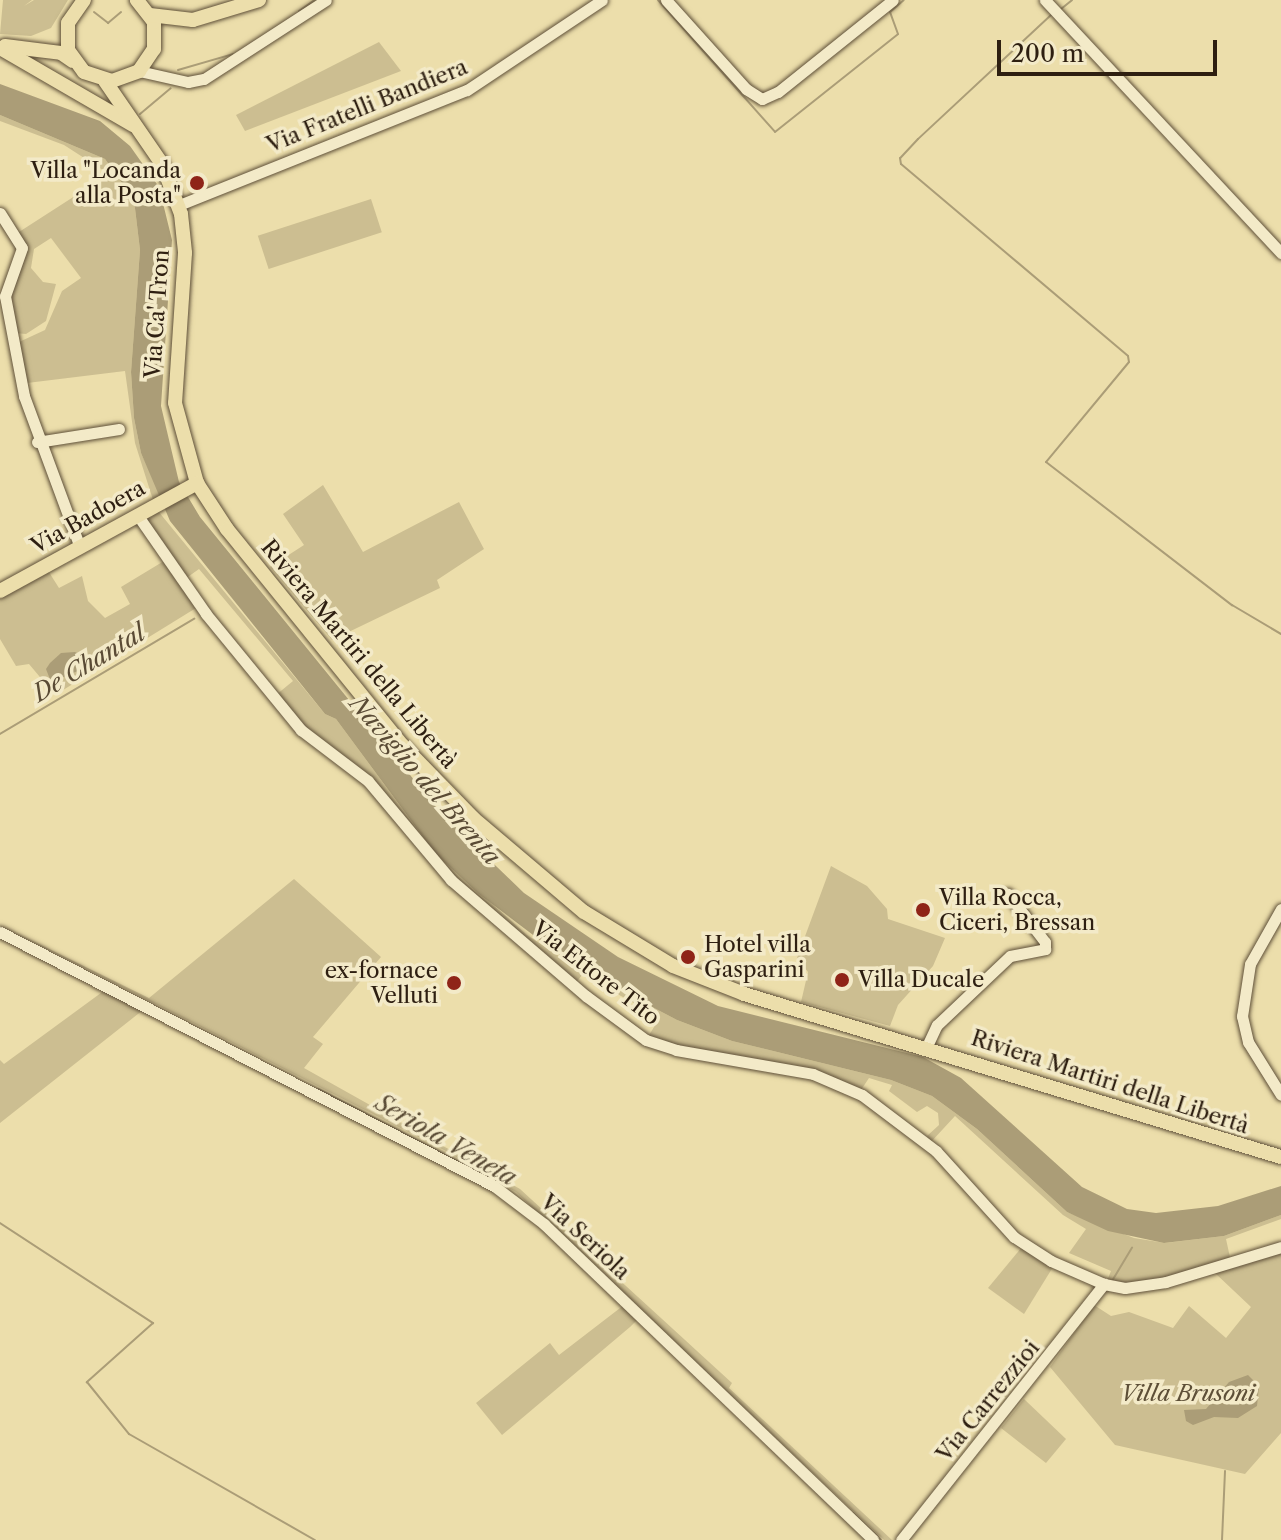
<!DOCTYPE html>
<meta charset="utf-8">
<style>
body{margin:0}
#map{position:relative;width:1281px;height:1540px;overflow:hidden;background:#ecdeab;font-family:"Libre Caslon Text",serif}
div>[style]{position:absolute}
.green>*{inset:0;background:#ccbe91;transform-origin:0 0}
.water>*{inset:0;background:#ab9d77}
.stream>*{height:2px;margin:-1px;padding:0 1px;transform-origin:1px;border-radius:1px;background:#ab9d77}
.roads{filter:drop-shadow(0 0 2px #5e4f38) drop-shadow(0 0 2px #5e4f38)}
.minor>*{height:11px;margin:-5.5px;padding:0 5.5px;transform-origin:5.5px;border-radius:5.5px;background:#f3eac8}
.major>*{height:14px;margin:-7px;padding:0 7px;transform-origin:7px;border-radius:7px;background:#ecdeab}
.dots>*{width:22px;height:22px;translate:-50% -50%;box-sizing:border-box;border:4px solid #f3eac8;border-radius:50%}
span{translate:-50% -50%;white-space:nowrap;text-align:center;line-height:1.15;-webkit-text-stroke:7px #f3eac8;paint-order:stroke}
.street-label{font-size:22px;color:#2e1f11}
.poi-label{font-size:22px;color:#2e1f11}
.right{translate:-100% -50%;text-align:right}
.left{translate:0 -50%;text-align:left}
.park-label{font-size:22px;color:#5d4f37;font-style:italic}
.water-label{font-size:24px;color:#5a4b35;font-style:italic}
.scale{position:absolute;left:997px;top:40px;width:220px;height:36px;box-sizing:border-box;border:4px solid #2e1f11;border-top:0;padding-left:10px;font-size:24px;line-height:28px;white-space:nowrap;color:#2e1f11;-webkit-text-stroke:6px #f3eac8;paint-order:stroke}
</style>
<div id="map">
<div class="green">
<div style="clip-path:polygon(3px 0,32px 0,24px 6px,34px 0,68px 0,51px 28px,31px 36px,0 34px)"></div>
<div style="clip-path:polygon(379px 42px,401px 71px,245px 131px,236px 115px)"></div>
<div style="clip-path:polygon(0 115px,105px 159px,134px 200px,140px 250px,131px 372px,134px 418px,141px 453px,161px 496px,153px 500px,135px 443px,125px 371px,27px 383px,19px 342px,45px 330px,62px 291px,81px 278px,51px 238px,34px 249px,31px 268px,43px 282px,56px 284px,46px 321px,26px 334px,15px 333px,9px 299px,27px 253px,19px 232px,109px 174px,64px 145px,0 121px)"></div>
<div style="left:371px;top:199px;width:35px;height:119px;rotate:72deg"></div>
<div style="clip-path:polygon(323px 485px,363px 552px,459px 502px,484px 549px,437px 580px,440px 588px,332px 640px,270px 567px,304px 545px,283px 514px)"></div>
<div style="clip-path:polygon(158px 511px,325px 714px,336px 719px,435px 853px,527px 935px,574px 966px,677px 1020px,732px 1041px,891px 1080px,932px 1096px,977px 1129px,1067px 1212px,1134px 1238px,1165px 1243px,1224px 1236px,1281px 1215px,1281px 1219px,1226px 1239px,1231px 1262px,1129px 1285px,1107px 1281px,1111px 1271px,1069px 1253px,1086px 1229px,1063px 1215px,955px 1116px,931px 1142px,927px 1136px,939px 1125px,938px 1113px,927px 1106px,917px 1112px,889px 1091px,892px 1085px,869px 1078px,861px 1090px,821px 1072px,710px 1054px,648px 1037px,660px 1017px,582px 975px,575px 984px,449px 872px,393px 804px,306px 728px,276px 695px,293px 681px,199px 569px,185px 579px,147px 521px)"></div>
<div style="clip-path:polygon(164px 561px,196px 608px,55px 695px,29px 664px,16px 666px,0 639px,0 596px,47px 569px,59px 588px,82px 576px,88px 601px,105px 618px,130px 604px,121px 587px)"></div>
<div style="clip-path:polygon(831px 866px,867px 886px,887px 909px,888px 919px,945px 938px,933px 966px,898px 1005px,890px 1026px,801px 1002px,808px 972px,797px 958px)"></div>
<div style="clip-path:polygon(294px 879px,381px 957px,313px 1037px,323px 1044px,304px 1068px,520px 1189px,732px 1383px,729px 1388px,892px 1540px,884px 1540px,516px 1192px,448px 1152px,0 925px,149px 998px)"></div>
<div style="clip-path:polygon(105px 990px,143px 1010px,0 1123px,0 1060px,4px 1064px)"></div>
<div style="clip-path:polygon(1022px 1247px,1053px 1267px,1024px 1314px,988px 1288px)"></div>
<div style="clip-path:polygon(1281px 1249px,1281px 1433px,1245px 1474px,1115px 1445px,1050px 1367px,1094px 1305px,1111px 1316px,1129px 1312px,1173px 1328px,1189px 1306px,1226px 1338px,1251px 1307px,1215px 1273px)"></div>
<div style="clip-path:polygon(624px 1305px,637px 1320px,630px 1327px,502px 1435px,476px 1403px,550px 1343px,559px 1355px)"></div>
<div style="clip-path:polygon(1024px 1399px,1066px 1439px,1046px 1463px,1001px 1428px)"></div>
</div>
<div class="water">
<div style="clip-path:polygon(0 84px,100px 121px,130px 146px,159px 187px,172px 240px,161px 406px,179px 482px,200px 517px,441px 813px,524px 893px,618px 957px,718px 1006px,923px 1057px,961px 1078px,1082px 1187px,1127px 1209px,1156px 1213px,1218px 1206px,1281px 1186px,1281px 1215px,1224px 1236px,1164px 1243px,1108px 1231px,1067px 1212px,977px 1129px,932px 1096px,891px 1080px,732px 1041px,677px 1020px,574px 966px,479px 894px,435px 853px,336px 719px,325px 714px,170px 521px,141px 453px,134px 418px,131px 372px,140px 250px,134px 200px,105px 159px,0 115px)"></div>
<div style="clip-path:polygon(75px 652px,87px 659px,85px 668px,51px 682px,46px 669px,50px 663px,61px 653px)"></div>
<div style="clip-path:polygon(1248px 1375px,1259px 1386px,1257px 1406px,1238px 1418px,1214px 1417px,1193px 1425px,1186px 1421px,1184px 1410px,1206px 1409px,1229px 1382px)"></div>
</div>
<div class="stream">
<div style="left:658px;top:0;width:176px;rotate:48.4deg"></div>
<div style="left:775px;top:132px;width:157px;rotate:-38.5deg"></div>
<div style="left:898px;top:34px;width:23px;rotate:-110deg"></div>
<div style="left:890px;top:12px;width:18px;rotate:-41deg"></div>
<div style="left:1061px;top:9px;width:14px;rotate:-39deg"></div>
<div style="left:299px;top:11px;width:19px;rotate:-35deg"></div>
<div style="left:94px;top:12px;width:18px;rotate:38deg"></div>
<div style="left:108px;top:23px;width:17px;rotate:-40deg"></div>
<div style="left:1051px;top:15px;width:182px;rotate:137deg"></div>
<div style="left:918px;top:139px;width:26px;rotate:133deg"></div>
<div style="left:900px;top:158px;width:6px;rotate:81deg"></div>
<div style="left:901px;top:164px;width:297px;rotate:40.2deg"></div>
<div style="left:1128px;top:356px;width:6px;rotate:81deg"></div>
<div style="left:1129px;top:362px;width:130px;rotate:129.7deg"></div>
<div style="left:1046px;top:462px;width:235px;rotate:37.6deg"></div>
<div style="left:1232px;top:605px;width:57px;rotate:30.6deg"></div>
<div style="left:178px;top:70px;width:57px;rotate:-16.2deg"></div>
<div style="left:140px;top:114px;width:40px;rotate:-40deg"></div>
<div style="left:0;top:734px;width:226px;rotate:-30.7deg"></div>
<div style="left:318px;top:1089px;width:194px;rotate:27.4deg"></div>
<div style="left:0;top:1223px;width:183px;rotate:33.2deg"></div>
<div style="left:153px;top:1323px;width:89px;rotate:138.2deg"></div>
<div style="left:87px;top:1382px;width:67px;rotate:51.1deg"></div>
<div style="left:129px;top:1434px;width:214px;rotate:29.7deg"></div>
<div style="left:1112px;top:1281px;width:39px;rotate:-59deg"></div>
<div style="left:853px;top:1513px;width:39px;rotate:44deg"></div>
<div style="left:1222px;top:1540px;width:69px;rotate:-87.5deg"></div>
</div>
<div class="roads">
<div class="minor">
<div style="left:666px;top:0;width:120px;rotate:48deg"></div>
<div style="left:746px;top:89px;width:19px;rotate:32deg"></div>
<div style="left:762px;top:99px;width:17px;rotate:-24deg"></div>
<div style="left:778px;top:92px;width:147px;rotate:-38.7deg"></div>
<div style="left:1045px;top:0;width:346px;rotate:47deg"></div>
<div style="left:139px;top:71px;width:50px;rotate:12.7deg"></div>
<div style="left:188px;top:82px;width:16px;rotate:-11deg"></div>
<div style="left:204px;top:79px;width:145px;rotate:-32.9deg"></div>
<div style="left:179px;top:205px;width:310px;rotate:-21.8deg"></div>
<div style="left:467px;top:90px;width:162px;rotate:-33.7deg"></div>
<div style="left:0;top:213px;width:41px;rotate:57.8deg"></div>
<div style="left:22px;top:248px;width:51px;rotate:109.5deg"></div>
<div style="left:5px;top:296px;width:102px;rotate:79.2deg"></div>
<div style="left:24px;top:396px;width:161px;rotate:69.7deg"></div>
<div style="left:37px;top:442px;width:83px;rotate:-9deg"></div>
<div style="left:138px;top:516px;width:119px;rotate:55.2deg"></div>
<div style="left:206px;top:614px;width:150px;rotate:50.7deg"></div>
<div style="left:301px;top:730px;width:84px;rotate:37.3deg"></div>
<div style="left:368px;top:781px;width:129px;rotate:50deg"></div>
<div style="left:451px;top:880px;width:178px;rotate:40.7deg"></div>
<div style="left:586px;top:996px;width:74px;rotate:36.3deg"></div>
<div style="left:646px;top:1040px;width:32px;rotate:18deg"></div>
<div style="left:676px;top:1050px;width:139px;rotate:9.9deg"></div>
<div style="left:813px;top:1074px;width:53px;rotate:23.2deg"></div>
<div style="left:862px;top:1095px;width:93px;rotate:37.1deg"></div>
<div style="left:936px;top:1151px;width:116px;rotate:47.8deg"></div>
<div style="left:1014px;top:1237px;width:44px;rotate:33deg"></div>
<div style="left:1051px;top:1261px;width:58px;rotate:23.5deg"></div>
<div style="left:1104px;top:1284px;width:21px;rotate:11deg"></div>
<div style="left:1125px;top:1288px;width:41px;rotate:-8.3deg"></div>
<div style="left:1166px;top:1282px;width:120px;rotate:-16.9deg"></div>
<div style="left:1281px;top:909px;width:63px;rotate:119.4deg"></div>
<div style="left:1250px;top:964px;width:53px;rotate:98.7deg"></div>
<div style="left:1242px;top:1016px;width:27px;rotate:77deg"></div>
<div style="left:1248px;top:1042px;width:62px;rotate:58.1deg"></div>
<div style="left:0;top:932px;width:555px;rotate:27.21deg"></div>
<div style="left:494px;top:1186px;width:63px;rotate:37.2deg"></div>
<div style="left:544px;top:1224px;width:456px;rotate:43.8deg"></div>
<div style="left:927px;top:1046px;width:23px;rotate:-65deg"></div>
<div style="left:937px;top:1025px;width:100px;rotate:-43.4deg"></div>
<div style="left:1010px;top:956px;width:36px;rotate:-11deg"></div>
<div style="left:1045px;top:949px;width:7px;rotate:-90deg"></div>
<div style="left:1045px;top:942px;width:61px;rotate:-127.6deg"></div>
<div style="left:901px;top:1540px;width:327px;rotate:-51.6deg"></div>
</div>
<div class="major">
<div style="left:84px;top:0;width:28px;rotate:125deg"></div>
<div style="left:68px;top:23px;width:27px;rotate:90deg"></div>
<div style="left:68px;top:50px;width:27px;rotate:54deg"></div>
<div style="left:84px;top:72px;width:29px;rotate:18deg"></div>
<div style="left:112px;top:81px;width:29px;rotate:-20deg"></div>
<div style="left:139px;top:71px;width:27px;rotate:-56deg"></div>
<div style="left:154px;top:49px;width:27px;rotate:-90deg"></div>
<div style="left:154px;top:22px;width:28px;rotate:-128deg"></div>
<div style="left:150px;top:15px;width:43px;rotate:6.6deg"></div>
<div style="left:193px;top:20px;width:69px;rotate:-16.9deg"></div>
<div style="left:5px;top:46px;width:56px;rotate:7.1deg"></div>
<div style="left:61px;top:53px;width:14px;rotate:34deg"></div>
<div style="left:0;top:48px;width:154px;rotate:30.1deg"></div>
<div style="left:105px;top:81px;width:101px;rotate:55.5deg"></div>
<div style="left:162px;top:164px;width:53px;rotate:69.2deg"></div>
<div style="left:181px;top:214px;width:39px;rotate:84deg"></div>
<div style="left:185px;top:253px;width:150px;rotate:93.8deg"></div>
<div style="left:175px;top:403px;width:83px;rotate:74.6deg"></div>
<div style="left:197px;top:483px;width:55px;rotate:56.9deg"></div>
<div style="left:227px;top:529px;width:279px;rotate:51deg"></div>
<div style="left:403px;top:746px;width:100px;rotate:45.8deg"></div>
<div style="left:473px;top:818px;width:145px;rotate:40.3deg"></div>
<div style="left:584px;top:912px;width:104px;rotate:31.2deg"></div>
<div style="left:673px;top:966px;width:76px;rotate:21.5deg"></div>
<div style="left:744px;top:994px;width:561px;rotate:16.89deg"></div>
<div style="left:0;top:591px;width:225px;rotate:-28.7deg"></div>
</div>
</div>
<div class="dots">
<div style="left:197px;top:183px;background:#8f2418"></div>
<div style="left:923px;top:910px;background:#8f2418"></div>
<div style="left:688px;top:957px;background:#8f2418"></div>
<div style="left:842px;top:980px;background:#8f2418"></div>
<div style="left:454px;top:983px;background:#8f2418"></div>
</div>
<div class="street-label">
<span style="left:367px;top:106px;rotate:-22deg">Via Fratelli Bandiera</span>
<span style="left:157px;top:314px;rotate:-86deg">Via Ca' Tron</span>
<span style="left:88px;top:517px;rotate:-29deg">Via Badoera</span>
<span style="left:359px;top:654px;rotate:50deg">Riviera Martiri della Libertà</span>
<span style="left:596px;top:973px;rotate:38deg">Via Ettore Tito</span>
<span style="left:1110px;top:1082px;rotate:18deg">Riviera Martiri della Libertà</span>
<span style="left:585px;top:1237px;rotate:43deg">Via Seriola</span>
<span style="left:988px;top:1401px;rotate:-51deg">Via Carrezzioi</span>
</div>
<div class="poi-label">
<span class="right" style="left:181px;top:183px">Villa "Locanda<br>alla Posta"</span>
<span class="left" style="left:939px;top:910px">Villa Rocca,<br>Ciceri, Bressan</span>
<span class="left" style="left:704px;top:957px">Hotel villa<br>Gasparini</span>
<span class="right" style="left:438px;top:983px">ex-fornace<br>Velluti</span>
<span class="left" style="left:858px;top:980px">Villa Ducale</span>
</div>
<div class="park-label">
<span style="left:1188px;top:1394px">Villa Brusoni</span>
</div>
<div class="water-label">
<span style="left:89px;top:663px;rotate:-31deg">De Chantal</span>
<span style="left:425px;top:780px;rotate:49deg">Naviglio del Brenta</span>
<span style="left:446px;top:1140px;rotate:30deg">Seriola Veneta</span>
</div>
<div class="scale">200 m</div>
</div>
